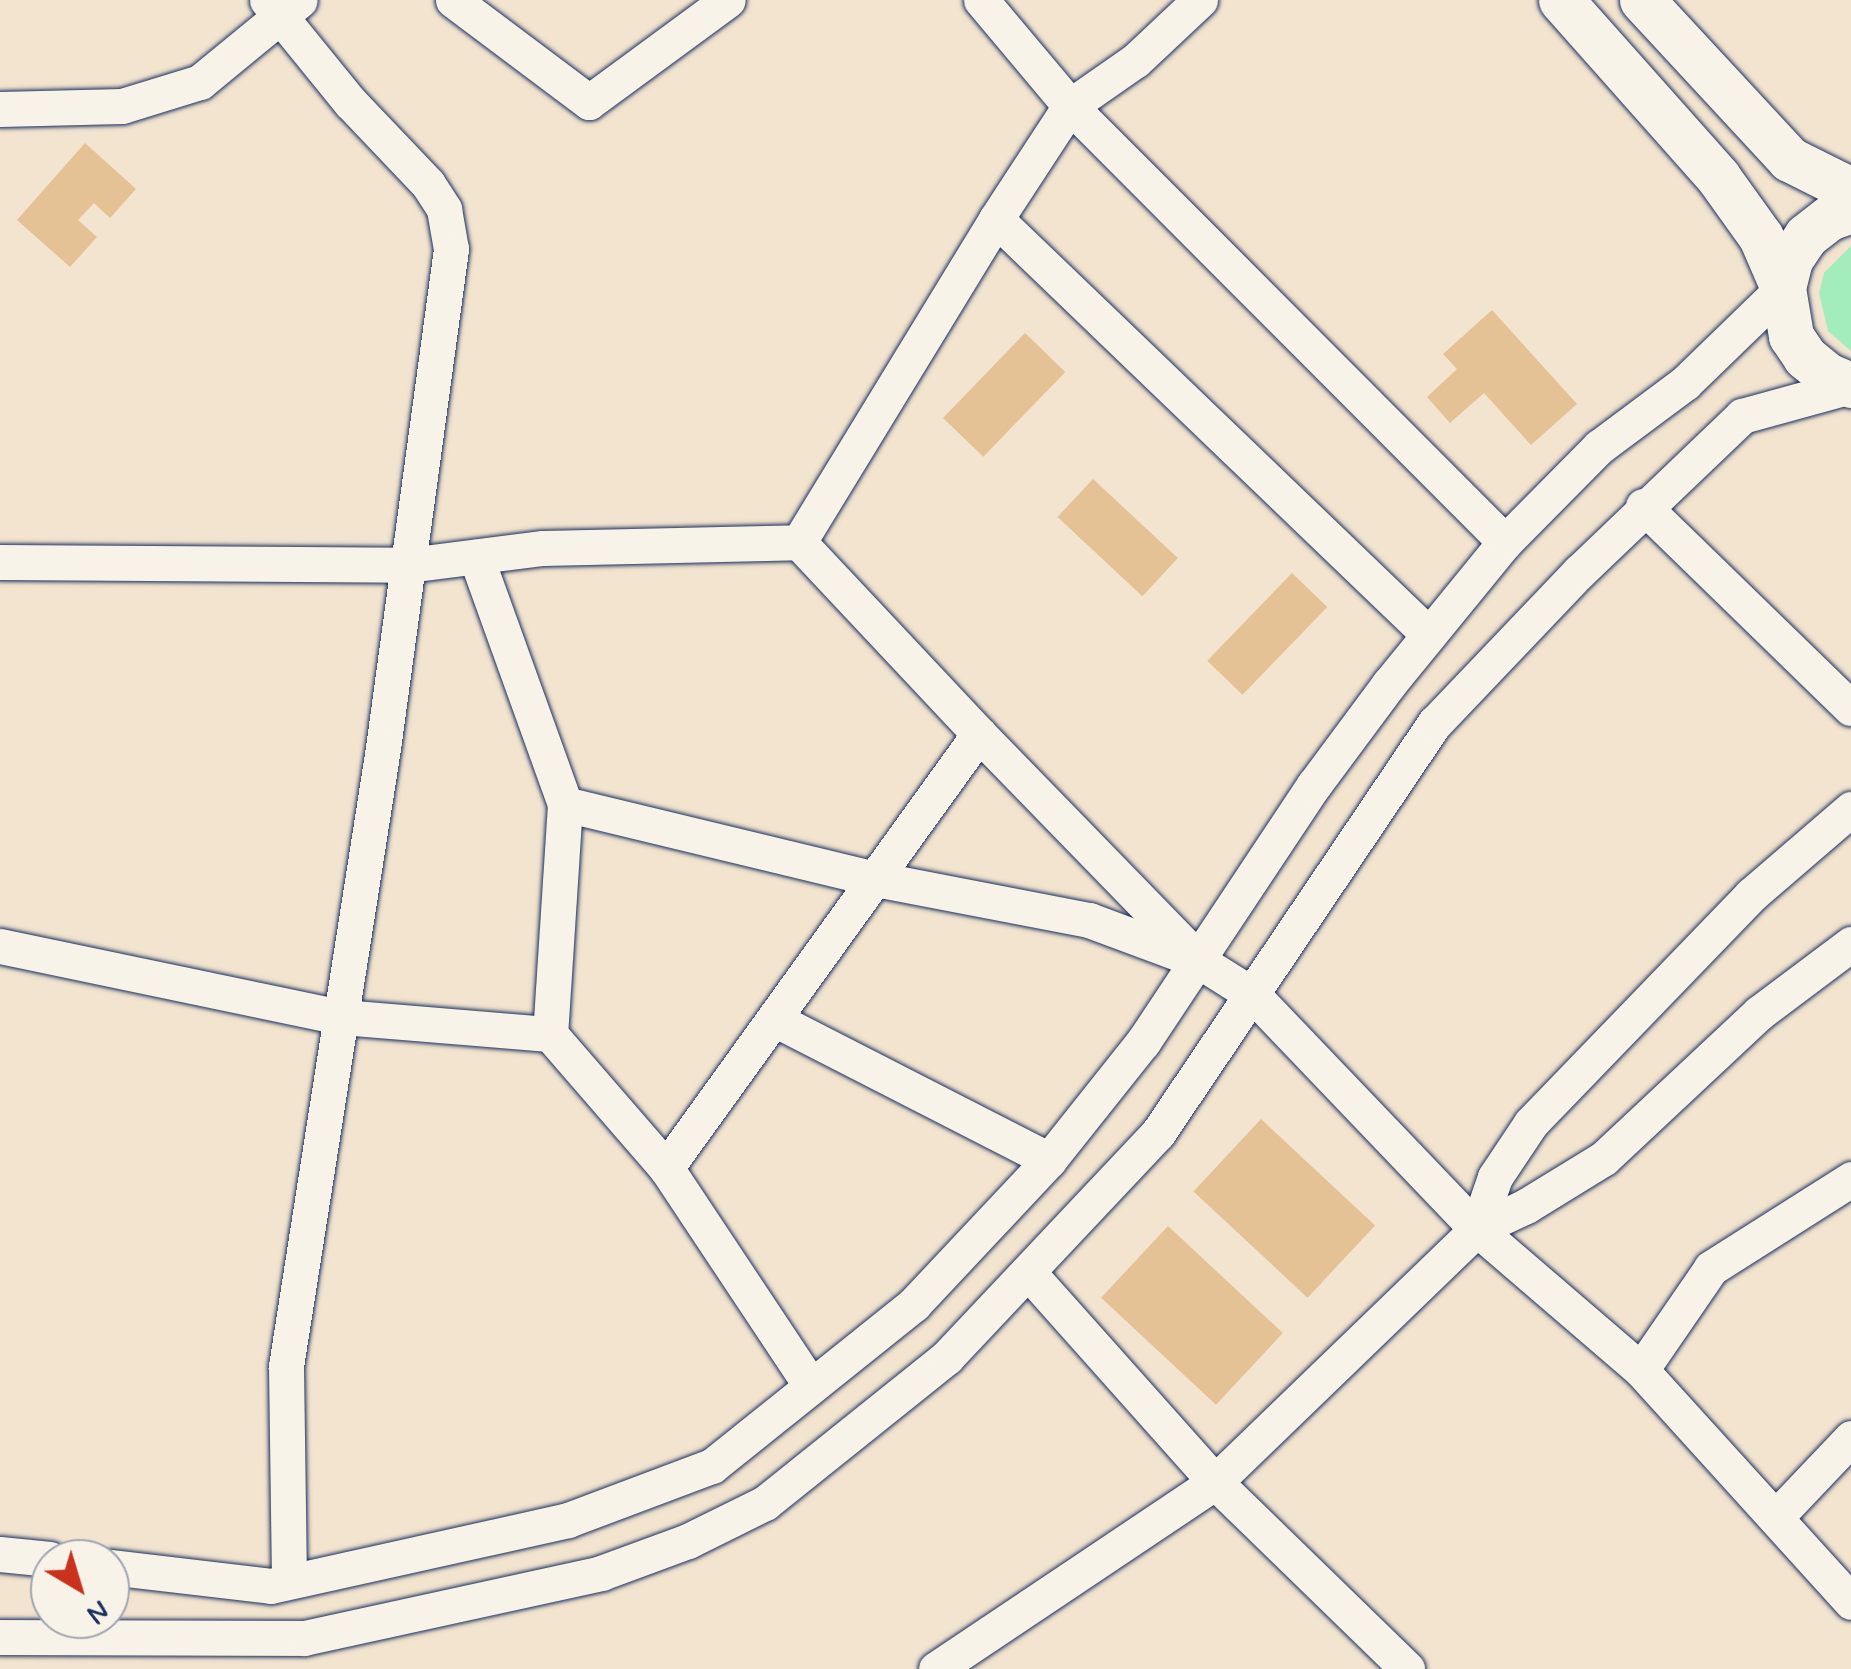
<!DOCTYPE html>
<style>
body{margin:0}
#map{position:relative;width:1851px;height:1669px;overflow:hidden;background:#f2e4cf;font-family:Mynerve,sans-serif}
div>[style]{position:absolute}
.green>*{inset:0;background:#a3ecbb}
.building>*{inset:0;background:#e5c196;transform-origin:0 0}
.roads{filter:drop-shadow(0 0 2px #1b2f5e) drop-shadow(0 0 2px #1b2f5e)}
.minor>*{height:35px;margin:-17.5px;padding:0 17.5px;transform-origin:17.5px;border-radius:17.5px;background:#f7f3e8}
.major>*{height:45px;margin:-22.5px;padding:0 22.5px;transform-origin:22.5px;border-radius:22.5px;background:#f7f3e8}
span{translate:-50% -50%;white-space:nowrap;text-align:center;line-height:1.15;-webkit-text-stroke:9px #f7f3e8;paint-order:stroke}
.north{position:absolute;left:30px;top:1539px;width:100px;height:100px;box-sizing:border-box;background:#f7f3e8;border:2px solid #9fa5b1;border-radius:50%;rotate:142deg;font-size:28px;font-weight:700;line-height:40px;text-align:center;color:#1b2f5e}
.north::after{content:'';display:block;margin:auto;width:35px;height:45px;background:#c8321e;clip-path:polygon(50% 0,100% 100%,50% 72%,0 100%)}
</style>
<div id="map">
<div class="green">
<div style="clip-path:polygon(1851px 246px,1851px 351px,1828px 331px,1819px 293px,1824px 273px)"></div>
</div>
<div class="building">
<div style="clip-path:polygon(85px 143px,136px 189px,110px 218px,94px 203px,78px 220px,97px 237px,70px 267px,17px 220px)"></div>
<div style="clip-path:polygon(1492px 310px,1577px 404px,1531px 445px,1484px 393px,1450px 423px,1427px 397px,1457px 369px,1443px 354px)"></div>
<div style="left:1025px;top:333px;width:56px;height:118px;rotate:44deg"></div>
<div style="left:1093px;top:479px;width:116px;height:52px;rotate:43deg"></div>
<div style="left:1292px;top:573px;width:49px;height:122px;rotate:44deg"></div>
<div style="left:1261px;top:1119px;width:156px;height:99px;rotate:43deg"></div>
<div style="left:1168px;top:1226px;width:157px;height:98px;rotate:43deg"></div>
</div>
<div class="roads">
<div class="minor">
<div style="left:267px;top:0;width:132px;rotate:50.9deg"></div>
<div style="left:350px;top:102px;width:113px;rotate:46.4deg"></div>
<div style="left:428px;top:184px;width:30px;rotate:57deg"></div>
<div style="left:444px;top:209px;width:41px;rotate:80.1deg"></div>
<div style="left:451px;top:249px;width:504px;rotate:97.76deg"></div>
<div style="left:383px;top:748px;width:626px;rotate:98.92deg"></div>
<div style="left:286px;top:1366px;width:215px;rotate:89.2deg"></div>
<div style="left:453px;top:0;width:170px;rotate:36.9deg"></div>
<div style="left:589px;top:102px;width:172px;rotate:-36.3deg"></div>
<div style="left:981px;top:0;width:138px;rotate:50deg"></div>
<div style="left:1070px;top:106px;width:616px;rotate:45.07deg"></div>
<div style="left:0;top:109px;width:122px;rotate:-1.4deg"></div>
<div style="left:122px;top:106px;width:82px;rotate:-17.1deg"></div>
<div style="left:200px;top:82px;width:129px;rotate:-39.4deg"></div>
<div style="left:996px;top:219px;width:600px;rotate:43.85deg"></div>
<div style="left:1643px;top:506px;width:290px;rotate:44.2deg"></div>
<div style="left:476px;top:557px;width:263px;rotate:70.2deg"></div>
<div style="left:565px;top:804px;width:230px;rotate:93.7deg"></div>
<div style="left:550px;top:1034px;width:177px;rotate:49.1deg"></div>
<div style="left:0;top:562px;width:408px;rotate:0.4deg"></div>
<div style="left:408px;top:565px;width:136px;rotate:-7.2deg"></div>
<div style="left:543px;top:548px;width:256px;rotate:-1.3deg"></div>
<div style="left:979px;top:734px;width:305px;rotate:45.8deg"></div>
<div style="left:565px;top:804px;width:320px;rotate:13.6deg"></div>
<div style="left:876px;top:879px;width:217px;rotate:10.9deg"></div>
<div style="left:1089px;top:920px;width:117px;rotate:20.4deg"></div>
<div style="left:1199px;top:961px;width:64px;rotate:32.2deg"></div>
<div style="left:1253px;top:995px;width:324px;rotate:46.3deg"></div>
<div style="left:1477px;top:1229px;width:216px;rotate:40.7deg"></div>
<div style="left:1641px;top:1370px;width:124px;rotate:-55.5deg"></div>
<div style="left:1711px;top:1268px;width:166px;rotate:-32.4deg"></div>
<div style="left:0;top:946px;width:348px;rotate:11.8deg"></div>
<div style="left:341px;top:1017px;width:210px;rotate:4.7deg"></div>
<div style="left:774px;top:1019px;width:309px;rotate:27.1deg"></div>
<div style="left:1477px;top:1229px;width:55px;rotate:-70.9deg"></div>
<div style="left:1495px;top:1177px;width:65px;rotate:-56.3deg"></div>
<div style="left:1531px;top:1123px;width:317px;rotate:-46deg"></div>
<div style="left:1751px;top:895px;width:132px;rotate:-40.7deg"></div>
<div style="left:1028px;top:1272px;width:281px;rotate:48.3deg"></div>
<div style="left:1215px;top:1482px;width:268px;rotate:44.2deg"></div>
<div style="left:1641px;top:1370px;width:313px;rotate:47.8deg"></div>
<div style="left:811px;top:1386px;width:262px;rotate:-123.6deg"></div>
<div style="left:666px;top:1168px;width:535px;rotate:-54.2deg"></div>
<div style="left:979px;top:734px;width:263px;rotate:-133.2deg"></div>
<div style="left:799px;top:542px;width:378px;rotate:-58.6deg"></div>
<div style="left:996px;top:219px;width:135px;rotate:-56.8deg"></div>
<div style="left:1070px;top:106px;width:80px;rotate:-34.9deg"></div>
<div style="left:1136px;top:60px;width:88px;rotate:-43.2deg"></div>
<div style="left:1776px;top:1517px;width:109px;rotate:-46.5deg"></div>
<div style="left:0;top:1554px;width:50px;rotate:5.7deg"></div>
<div style="left:110px;top:1567px;width:162px;rotate:6.7deg"></div>
<div style="left:271px;top:1586px;width:304px;rotate:-12.5deg"></div>
<div style="left:568px;top:1520px;width:154px;rotate:-20.6deg"></div>
<div style="left:712px;top:1466px;width:259px;rotate:-38.7deg"></div>
<div style="left:914px;top:1304px;width:197px;rotate:-46.8deg"></div>
<div style="left:1049px;top:1160px;width:151px;rotate:-51.5deg"></div>
<div style="left:1143px;top:1042px;width:309px;rotate:-56.4deg"></div>
<div style="left:1314px;top:785px;width:126px;rotate:-53.4deg"></div>
<div style="left:1389px;top:684px;width:183px;rotate:-50.8deg"></div>
<div style="left:1505px;top:542px;width:134px;rotate:-45.3deg"></div>
<div style="left:1599px;top:447px;width:107px;rotate:-36.7deg"></div>
<div style="left:1685px;top:383px;width:136px;rotate:-44.1deg"></div>
<div style="left:0;top:1637px;width:304px;rotate:0.2deg"></div>
<div style="left:304px;top:1638px;width:304px;rotate:-12.3deg"></div>
<div style="left:601px;top:1573px;width:93px;rotate:-20.2deg"></div>
<div style="left:688px;top:1541px;width:86px;rotate:-26.3deg"></div>
<div style="left:765px;top:1503px;width:233px;rotate:-38.7deg"></div>
<div style="left:947px;top:1357px;width:308px;rotate:-46.7deg"></div>
<div style="left:1158px;top:1133px;width:495px;rotate:-56deg"></div>
<div style="left:1435px;top:723px;width:209px;rotate:-46.4deg"></div>
<div style="left:1579px;top:572px;width:226px;rotate:-43.7deg"></div>
<div style="left:1742px;top:416px;width:113px;rotate:-15.4deg"></div>
<div style="left:936px;top:1669px;width:336px;rotate:-33.8deg"></div>
<div style="left:1215px;top:1482px;width:364px;rotate:-44deg"></div>
<div style="left:1477px;top:1229px;width:54px;rotate:-25.1deg"></div>
<div style="left:1526px;top:1206px;width:92px;rotate:-31.6deg"></div>
<div style="left:1604px;top:1158px;width:212px;rotate:-43.1deg"></div>
<div style="left:1759px;top:1013px;width:115px;rotate:-36.9deg"></div>
</div>
<div class="major">
<div style="left:1561px;top:0;width:237px;rotate:48.4deg"></div>
<div style="left:1718px;top:177px;width:74px;rotate:54.4deg"></div>
<div style="left:1761px;top:237px;width:56px;rotate:66.7deg"></div>
<div style="left:1642px;top:0;width:217px;rotate:47.2deg"></div>
<div style="left:1789px;top:159px;width:69px;rotate:26.6deg"></div>
<div style="left:1851px;top:210px;width:23px;rotate:160deg"></div>
<div style="left:1829px;top:218px;width:29px;rotate:142deg"></div>
<div style="left:1806px;top:236px;width:29px;rotate:124deg"></div>
<div style="left:1790px;top:260px;width:29px;rotate:104deg"></div>
<div style="left:1783px;top:288px;width:49px;rotate:80.5deg"></div>
<div style="left:1791px;top:336px;width:25px;rotate:56deg"></div>
<div style="left:1805px;top:357px;width:28px;rotate:39deg"></div>
<div style="left:1827px;top:375px;width:26px;rotate:23deg"></div>
</div>
</div>
<div class="north">N</div>
</div>
